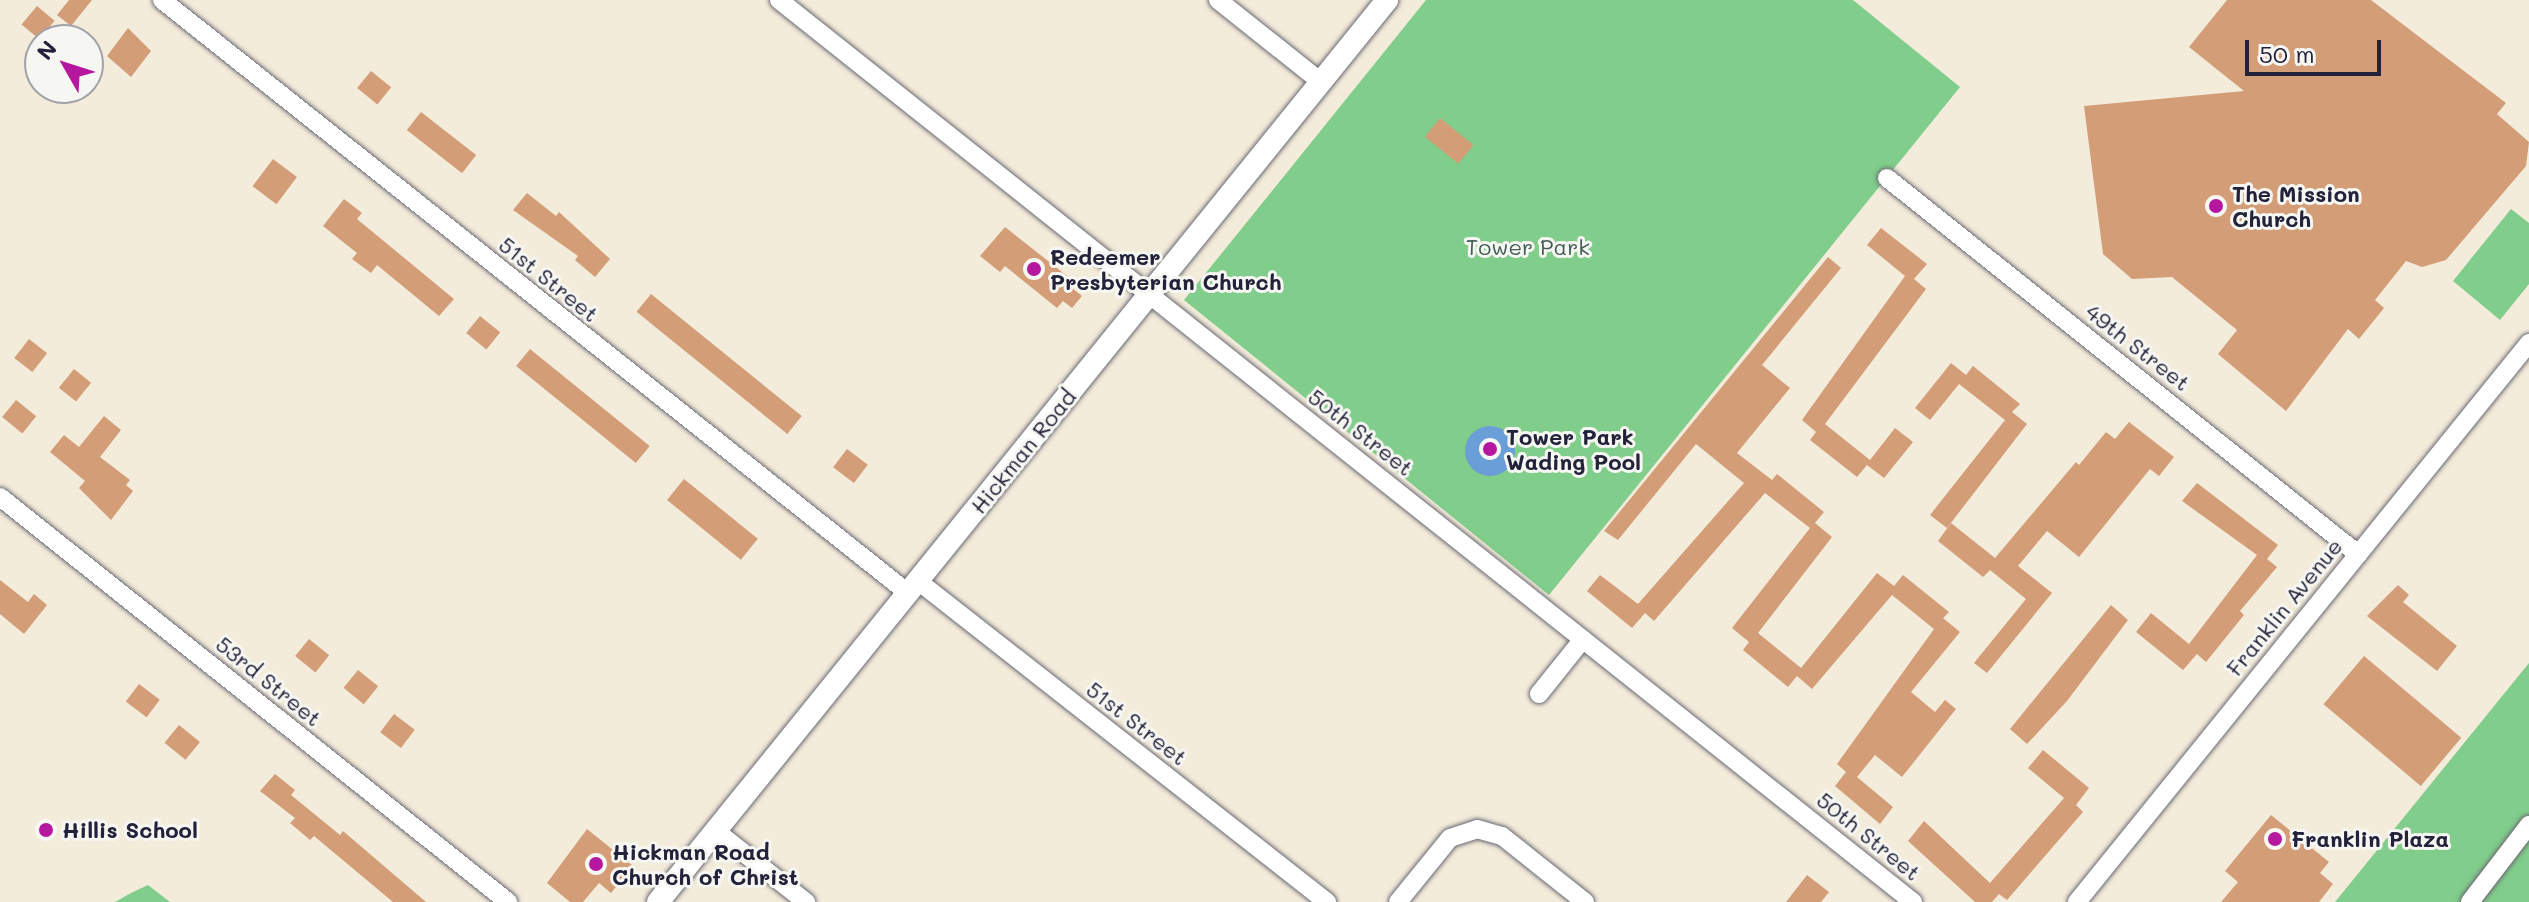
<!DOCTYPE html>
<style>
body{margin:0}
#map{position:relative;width:2529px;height:902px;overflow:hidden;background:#f3ecdb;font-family:Mali,sans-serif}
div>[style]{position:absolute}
.green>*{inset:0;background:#81cd8b}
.water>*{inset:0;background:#6a9ed6}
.round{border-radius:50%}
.building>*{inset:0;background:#d39d78;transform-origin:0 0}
.roads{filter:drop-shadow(0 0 2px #6b6973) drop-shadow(0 0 2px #6b6973)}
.minor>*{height:18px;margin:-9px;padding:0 9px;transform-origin:9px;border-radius:9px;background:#fff}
.major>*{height:22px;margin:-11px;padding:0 11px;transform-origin:11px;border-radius:11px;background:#fff}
.dots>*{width:22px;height:22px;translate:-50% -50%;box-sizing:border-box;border:4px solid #f6f6f2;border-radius:50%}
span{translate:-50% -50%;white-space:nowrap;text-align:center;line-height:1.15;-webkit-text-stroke:6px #f6f6f2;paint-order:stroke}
.poi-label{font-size:22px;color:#22223b;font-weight:700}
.left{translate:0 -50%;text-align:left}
.park-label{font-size:22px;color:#435e57}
.street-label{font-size:22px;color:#22223b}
.north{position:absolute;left:24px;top:24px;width:80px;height:80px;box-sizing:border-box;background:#f6f6f2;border:2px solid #a1a1a9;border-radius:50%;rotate:309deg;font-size:22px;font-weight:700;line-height:32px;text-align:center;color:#22223b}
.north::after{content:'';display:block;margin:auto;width:28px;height:36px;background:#b5179e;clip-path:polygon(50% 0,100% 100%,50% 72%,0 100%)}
.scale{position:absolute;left:2245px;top:40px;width:136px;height:36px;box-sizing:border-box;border:4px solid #22223b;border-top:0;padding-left:10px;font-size:24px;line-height:28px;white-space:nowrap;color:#22223b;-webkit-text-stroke:6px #f6f6f2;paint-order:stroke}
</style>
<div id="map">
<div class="green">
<div style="clip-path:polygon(1426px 0,1853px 0,1960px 87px,1549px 595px,1184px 300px)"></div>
<div style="clip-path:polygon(2511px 209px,2529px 223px,2529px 284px,2500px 320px,2453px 281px)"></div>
<div style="clip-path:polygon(2529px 663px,2529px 902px,2335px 902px)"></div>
<div style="clip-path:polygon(148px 885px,170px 902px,115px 902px,131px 893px)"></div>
</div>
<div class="water">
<div class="round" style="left:1465px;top:426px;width:50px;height:50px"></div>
</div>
<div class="building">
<div style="clip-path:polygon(69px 0,92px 0,71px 26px,57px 15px)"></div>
<div style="clip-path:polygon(2227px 0,2371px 0,2506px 103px,2497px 114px,2529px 142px,2526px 166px,2446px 260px,2422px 267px,2406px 261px,2375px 300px,2384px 308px,2359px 339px,2348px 329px,2286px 411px,2218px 354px,2237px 330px,2172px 277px,2132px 279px,2103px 254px,2084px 106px,2244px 91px,2189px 47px)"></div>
<div style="left:37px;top:6px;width:23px;height:24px;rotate:40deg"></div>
<div style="clip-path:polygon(128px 28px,151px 51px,131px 77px,107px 56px)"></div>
<div style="left:371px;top:71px;width:26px;height:22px;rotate:39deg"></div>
<div style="left:421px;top:112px;width:70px;height:23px;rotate:38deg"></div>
<div style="left:1440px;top:118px;width:43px;height:24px;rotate:39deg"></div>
<div style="left:273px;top:159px;width:30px;height:34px;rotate:37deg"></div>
<div style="clip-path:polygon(527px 193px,556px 216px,559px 212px,610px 259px,595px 277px,575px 260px,578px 256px,513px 210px)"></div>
<div style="clip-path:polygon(344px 199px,362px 213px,357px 219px,454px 299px,439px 316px,377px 265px,371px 273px,352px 259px,357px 253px,323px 226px)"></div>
<div style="clip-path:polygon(1005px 227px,1076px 283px,1072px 288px,1082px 296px,1072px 308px,1063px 301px,1057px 308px,1005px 266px,1000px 272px,980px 256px)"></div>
<div style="clip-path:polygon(1881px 228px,1927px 264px,1914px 279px,1926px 289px,1825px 424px,1870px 460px,1895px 428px,1913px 442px,1884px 478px,1867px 465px,1857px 477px,1810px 440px,1816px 432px,1802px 420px,1905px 276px,1867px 245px)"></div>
<div style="clip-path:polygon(1828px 257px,1841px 268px,1762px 365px,1790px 388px,1737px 453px,1772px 480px,1777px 474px,1824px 512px,1815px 523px,1832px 537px,1758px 633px,1801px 668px,1877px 573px,1894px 586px,1903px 575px,1949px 612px,1943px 618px,1960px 632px,1911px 692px,1935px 712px,1945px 700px,1956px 709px,1902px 777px,1875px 755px,1857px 777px,1893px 807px,1880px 824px,1835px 786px,1846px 772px,1837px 764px,1934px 629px,1892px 595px,1812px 689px,1797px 676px,1788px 687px,1743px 650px,1749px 642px,1732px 628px,1810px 528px,1765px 493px,1654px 621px,1645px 613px,1632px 628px,1587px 591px,1600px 575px,1638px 604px,1744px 483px,1696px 444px,1618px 540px,1604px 531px)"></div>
<div style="left:651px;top:294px;width:194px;height:23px;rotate:39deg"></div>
<div style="left:480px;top:316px;width:26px;height:22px;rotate:39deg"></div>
<div style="left:29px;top:339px;width:23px;height:24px;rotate:38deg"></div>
<div style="left:530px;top:349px;width:154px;height:22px;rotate:39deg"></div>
<div style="clip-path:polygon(1951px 363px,1966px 375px,1973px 366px,2020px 404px,2012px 412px,2027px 424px,1947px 528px,1930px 515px,2005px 420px,1959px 384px,1930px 420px,1915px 408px)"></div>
<div style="left:74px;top:369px;width:22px;height:24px;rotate:39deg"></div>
<div style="left:16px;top:400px;width:26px;height:22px;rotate:39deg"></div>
<div style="clip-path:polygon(104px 416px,121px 430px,100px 457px,130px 480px,126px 485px,133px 491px,111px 520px,79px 488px,85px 481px,50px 452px,64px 435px,79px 447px)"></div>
<div style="clip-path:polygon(2129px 422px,2174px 457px,2159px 476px,2150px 469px,2079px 557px,2047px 531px,2018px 566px,2052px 593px,1987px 673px,1974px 663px,2026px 599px,1990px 570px,1983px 577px,1938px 541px,1951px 523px,1995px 558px,2076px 462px,2079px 465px,2106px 432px,2115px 439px)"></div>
<div style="left:847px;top:449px;width:26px;height:23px;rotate:37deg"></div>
<div style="left:684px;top:479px;width:95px;height:27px;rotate:39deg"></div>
<div style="clip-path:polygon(2197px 483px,2278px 545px,2267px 559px,2277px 567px,2240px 611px,2244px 615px,2206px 662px,2197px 654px,2183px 670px,2136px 632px,2151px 613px,2189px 644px,2257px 555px,2182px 501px)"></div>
<div style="clip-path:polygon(0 580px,28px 602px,34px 594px,47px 605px,24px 634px,0 614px)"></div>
<div style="clip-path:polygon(2398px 585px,2409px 595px,2403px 602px,2457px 646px,2437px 671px,2367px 616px)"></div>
<div style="clip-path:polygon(2111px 605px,2128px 620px,2067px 701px,2027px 744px,2010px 729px)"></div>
<div style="left:309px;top:639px;width:26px;height:22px;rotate:39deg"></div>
<div style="left:2364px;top:656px;width:127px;height:63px;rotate:40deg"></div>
<div style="left:358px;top:670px;width:26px;height:23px;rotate:39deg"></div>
<div style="left:139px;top:684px;width:26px;height:22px;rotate:37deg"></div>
<div style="left:394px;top:714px;width:26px;height:23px;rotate:37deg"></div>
<div style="left:179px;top:725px;width:27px;height:23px;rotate:39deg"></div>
<div style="clip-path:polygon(2043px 750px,2089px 788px,2076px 805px,2083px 812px,2007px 900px,1999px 894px,1992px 902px,1975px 902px,1908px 841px,1924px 821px,1990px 883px,2064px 798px,2028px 768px)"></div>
<div style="clip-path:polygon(275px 774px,295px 790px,291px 795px,340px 835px,343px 831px,426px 902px,393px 902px,314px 836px,310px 840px,290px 823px,295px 818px,260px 791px)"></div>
<div style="clip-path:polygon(2271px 815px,2329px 862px,2320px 873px,2333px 884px,2319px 902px,2221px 902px,2238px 882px,2225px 871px)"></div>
<div style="clip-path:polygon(587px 829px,633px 866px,611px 893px,599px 883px,583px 902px,570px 902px,547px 883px)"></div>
<div style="clip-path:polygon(1807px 875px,1829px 892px,1821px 902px,1786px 902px)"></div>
</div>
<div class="roads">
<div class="minor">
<div style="left:162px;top:0;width:953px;rotate:38.48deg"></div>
<div style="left:779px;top:0;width:1449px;rotate:38.5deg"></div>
<div style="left:1218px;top:0;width:132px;rotate:38.5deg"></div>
<div style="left:1887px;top:178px;width:603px;rotate:38.6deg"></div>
<div style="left:0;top:497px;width:650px;rotate:38.56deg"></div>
<div style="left:918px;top:581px;width:520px;rotate:38.13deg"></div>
<div style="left:1539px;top:694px;width:70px;rotate:-51.3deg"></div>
<div style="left:716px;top:831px;width:115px;rotate:38.3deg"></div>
<div style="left:1398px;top:902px;width:82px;rotate:-50.9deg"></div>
<div style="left:1450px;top:838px;width:28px;rotate:-18deg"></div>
<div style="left:1477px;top:829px;width:26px;rotate:16deg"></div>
<div style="left:1502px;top:836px;width:106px;rotate:38.5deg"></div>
<div style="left:2077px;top:902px;width:719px;rotate:-51.04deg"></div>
<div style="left:2470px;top:902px;width:97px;rotate:-52.5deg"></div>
</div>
<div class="major">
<div style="left:658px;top:902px;width:1160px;rotate:-51.05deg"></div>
</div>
</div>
<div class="dots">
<div style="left:2216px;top:206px;background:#b5179e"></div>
<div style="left:1034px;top:269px;background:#b5179e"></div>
<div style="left:1490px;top:449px;background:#b5179e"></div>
<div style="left:46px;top:830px;background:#b5179e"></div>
<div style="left:2275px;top:839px;background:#b5179e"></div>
<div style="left:596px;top:864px;background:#b5179e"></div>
</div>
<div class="poi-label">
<span class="left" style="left:2232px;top:206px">The Mission<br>Church</span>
<span class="left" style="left:1050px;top:269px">Redeemer<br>Presbyterian Church</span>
<span class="left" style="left:1506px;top:449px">Tower Park<br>Wading Pool</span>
<span class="left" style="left:62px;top:830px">Hillis School</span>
<span class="left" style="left:2291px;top:839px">Franklin Plaza</span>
<span class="left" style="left:612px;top:864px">Hickman Road<br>Church of Christ</span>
</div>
<div class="park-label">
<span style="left:1528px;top:247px">Tower Park</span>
</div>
<div class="street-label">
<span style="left:549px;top:279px;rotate:39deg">51st Street</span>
<span style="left:2138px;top:347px;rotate:38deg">49th Street</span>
<span style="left:1361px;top:432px;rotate:38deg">50th Street</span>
<span style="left:1023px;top:451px;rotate:-51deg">Hickman Road</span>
<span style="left:2284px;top:607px;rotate:-51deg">Franklin Avenue</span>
<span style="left:269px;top:681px;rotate:39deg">53rd Street</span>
<span style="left:1137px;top:723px;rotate:38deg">51st Street</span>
<span style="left:1869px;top:836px;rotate:39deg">50th Street</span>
</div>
<div class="north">N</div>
<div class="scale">50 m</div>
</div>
